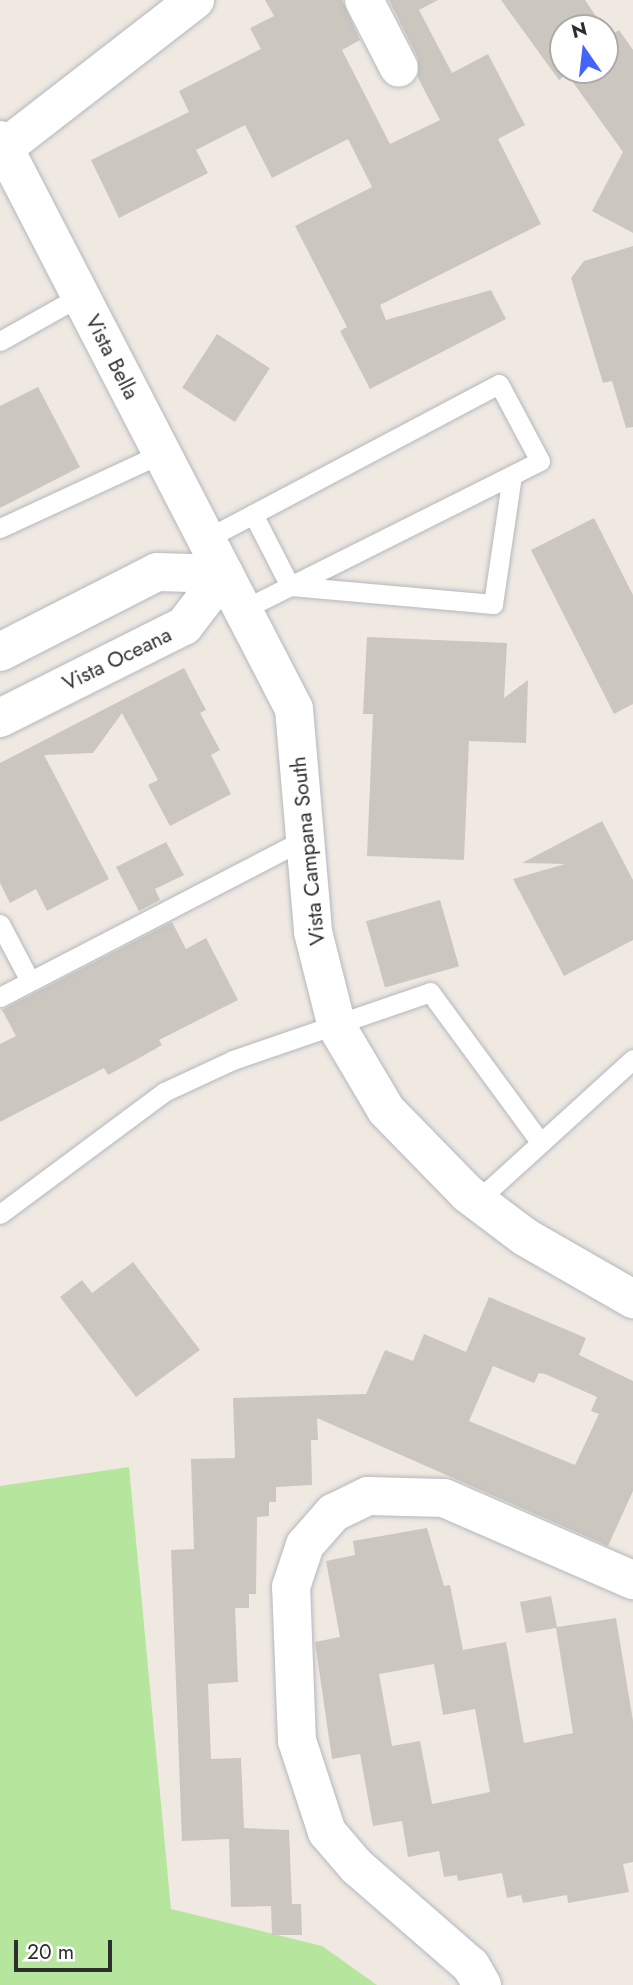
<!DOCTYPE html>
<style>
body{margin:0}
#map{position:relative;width:633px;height:1985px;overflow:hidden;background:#efe9e1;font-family:Jost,sans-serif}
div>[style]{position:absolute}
.green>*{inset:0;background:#b6e59e}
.building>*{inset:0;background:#cbc7bf;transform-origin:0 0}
.roads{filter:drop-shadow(0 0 2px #b4b7c1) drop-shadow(0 0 2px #b4b7c1)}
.lane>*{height:19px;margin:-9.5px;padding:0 9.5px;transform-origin:9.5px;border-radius:9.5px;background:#fff}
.street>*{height:38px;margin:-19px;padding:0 19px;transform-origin:19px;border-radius:19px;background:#fff}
.secondary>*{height:38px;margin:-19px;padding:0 19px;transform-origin:19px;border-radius:19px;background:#fff}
span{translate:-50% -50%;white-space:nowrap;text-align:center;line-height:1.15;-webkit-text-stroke:5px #fff;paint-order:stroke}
.street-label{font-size:21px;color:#2e2e2e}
.north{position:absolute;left:549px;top:14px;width:70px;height:70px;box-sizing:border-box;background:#fff;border:2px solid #ababab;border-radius:50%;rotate:346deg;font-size:19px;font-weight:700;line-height:28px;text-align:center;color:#2e2e2e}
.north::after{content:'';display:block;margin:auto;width:24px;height:32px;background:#4264fb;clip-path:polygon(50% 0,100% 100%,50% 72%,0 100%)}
.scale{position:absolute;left:14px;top:1940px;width:98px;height:32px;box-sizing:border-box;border:4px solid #2e2e2e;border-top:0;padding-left:9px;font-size:21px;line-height:24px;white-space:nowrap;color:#2e2e2e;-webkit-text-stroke:5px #fff;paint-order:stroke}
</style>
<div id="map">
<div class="green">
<div style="clip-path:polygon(129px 1467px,171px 1909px,322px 1946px,377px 1985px,0 1985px,0 1486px)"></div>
</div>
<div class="building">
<div style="clip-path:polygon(265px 0,342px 0,360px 40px,342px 50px,390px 144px,440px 120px,418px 78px,418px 58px,389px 0,438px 0,419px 10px,452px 73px,488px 54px,525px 125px,498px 139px,541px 224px,380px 305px,386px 320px,491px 290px,506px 319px,370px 389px,340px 331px,347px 327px,295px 226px,372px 187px,348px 139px,272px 178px,245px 125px,196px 150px,208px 173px,119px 218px,91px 160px,189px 112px,179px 91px,261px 49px,250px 28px,274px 16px)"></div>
<div style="clip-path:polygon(501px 0,585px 0,604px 28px,563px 28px,563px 70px,605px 70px,605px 29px,610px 36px,619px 30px,633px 50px,633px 233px,592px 211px,623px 152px,567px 74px,559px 80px)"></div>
<div style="clip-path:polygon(633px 246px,633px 427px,626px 428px,612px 381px,603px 383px,571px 278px,584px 261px)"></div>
<div style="left:217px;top:334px;width:63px;height:64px;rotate:33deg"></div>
<div style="clip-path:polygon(38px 387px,80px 467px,0 508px,0 406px)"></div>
<div style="clip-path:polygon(594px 518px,633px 595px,633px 704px,614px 714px,531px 550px)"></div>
<div style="clip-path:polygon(367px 637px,507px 643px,504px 698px,528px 680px,526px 743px,469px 741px,464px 860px,367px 856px,373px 714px,363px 714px)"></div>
<div style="clip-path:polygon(184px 668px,206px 710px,200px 713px,220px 750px,211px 755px,231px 794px,170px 826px,148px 785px,158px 780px,122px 713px,93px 753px,44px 755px,109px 879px,47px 911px,36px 889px,10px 903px,0 883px,0 763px)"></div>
<div style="clip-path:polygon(602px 821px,633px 880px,633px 940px,564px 976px,513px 879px,565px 864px,522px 863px)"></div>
<div style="clip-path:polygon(166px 842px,184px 875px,155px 889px,160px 900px,139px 911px,116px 867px)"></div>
<div style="left:440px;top:900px;width:69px;height:77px;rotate:74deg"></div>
<div style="clip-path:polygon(172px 922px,186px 949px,206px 938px,238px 1000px,159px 1040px,162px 1045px,134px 1061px,108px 1075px,104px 1068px,0 1122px,0 1044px,16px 1036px,2px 1010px)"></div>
<div style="clip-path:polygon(133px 1262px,200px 1350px,136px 1397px,60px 1297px,82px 1280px,92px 1293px)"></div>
<div style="clip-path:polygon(evenodd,489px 1297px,586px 1338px,579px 1355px,633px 1381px,633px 1491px,608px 1546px,317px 1418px,318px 1440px,311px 1440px,312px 1485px,276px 1487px,276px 1502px,269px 1502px,269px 1516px,257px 1517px,256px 1594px,249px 1594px,249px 1608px,235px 1608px,238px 1682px,208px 1684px,211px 1759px,241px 1758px,244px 1828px,289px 1830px,292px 1904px,301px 1904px,302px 1935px,272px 1935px,271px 1906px,231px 1907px,229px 1839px,182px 1841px,171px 1550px,194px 1549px,191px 1459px,235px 1458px,233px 1398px,366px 1394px,385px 1350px,413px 1361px,424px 1334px,466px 1352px,489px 1297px,493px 1366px,534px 1383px,539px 1373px,545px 1374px,597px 1397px,591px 1411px,599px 1414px,575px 1465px,469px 1421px,493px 1366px)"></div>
<div style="clip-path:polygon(evenodd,427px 1528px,444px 1586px,450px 1585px,463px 1650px,506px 1642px,524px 1743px,573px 1733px,556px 1628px,526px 1633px,520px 1602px,551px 1596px,557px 1627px,616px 1618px,633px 1721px,633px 1862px,623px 1864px,629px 1892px,568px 1903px,567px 1895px,523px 1903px,521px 1895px,507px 1898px,502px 1873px,458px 1881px,457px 1875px,444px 1877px,439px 1851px,408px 1857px,402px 1821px,373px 1826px,360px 1754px,332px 1759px,315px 1642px,340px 1637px,326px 1561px,355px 1555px,353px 1541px,427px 1528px,434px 1664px,443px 1715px,475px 1709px,490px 1792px,432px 1804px,420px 1741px,392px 1746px,379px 1674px,434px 1664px)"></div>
</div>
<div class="roads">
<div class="lane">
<div style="left:0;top:341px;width:92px;rotate:-29.4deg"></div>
<div style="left:253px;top:514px;width:81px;rotate:62.8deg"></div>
<div style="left:0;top:528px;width:179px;rotate:-24.8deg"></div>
<div style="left:206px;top:539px;width:331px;rotate:-27.9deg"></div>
<div style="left:499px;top:384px;width:87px;rotate:62deg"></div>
<div style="left:540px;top:461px;width:333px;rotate:153.4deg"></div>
<div style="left:291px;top:586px;width:203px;rotate:5.1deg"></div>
<div style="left:493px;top:604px;width:130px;rotate:-81.6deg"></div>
<div style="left:0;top:924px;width:64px;rotate:62.2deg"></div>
<div style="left:0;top:997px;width:343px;rotate:-27.4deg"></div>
<div style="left:477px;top:1201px;width:211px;rotate:-42.3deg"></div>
<div style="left:0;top:1214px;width:204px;rotate:-36.6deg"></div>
<div style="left:164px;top:1092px;width:76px;rotate:-24.9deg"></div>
<div style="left:233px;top:1060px;width:208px;rotate:-19deg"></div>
<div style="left:430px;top:992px;width:187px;rotate:53.7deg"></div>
</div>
<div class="street">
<div style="left:364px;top:0;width:76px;rotate:62.8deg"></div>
<div style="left:482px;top:1985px;width:22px;rotate:-120deg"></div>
<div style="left:471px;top:1966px;width:151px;rotate:-139deg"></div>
<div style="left:357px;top:1867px;width:46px;rotate:-130.6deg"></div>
<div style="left:327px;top:1832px;width:96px;rotate:-108.2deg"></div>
<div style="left:297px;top:1741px;width:154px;rotate:-92.2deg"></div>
<div style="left:291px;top:1587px;width:44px;rotate:-71.6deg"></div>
<div style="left:305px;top:1545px;width:43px;rotate:-48.8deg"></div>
<div style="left:333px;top:1513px;width:39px;rotate:-26deg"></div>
<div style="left:368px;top:1496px;width:76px;rotate:1.5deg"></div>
<div style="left:444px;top:1498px;width:206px;rotate:23.5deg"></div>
</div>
<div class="secondary">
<div style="left:0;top:140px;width:640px;rotate:62.67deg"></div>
<div style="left:294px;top:709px;width:224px;rotate:85.1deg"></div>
<div style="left:313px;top:932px;width:98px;rotate:75.8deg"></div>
<div style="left:337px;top:1027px;width:96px;rotate:59.4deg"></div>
<div style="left:386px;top:1110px;width:117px;rotate:45.7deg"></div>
<div style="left:468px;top:1194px;width:71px;rotate:37deg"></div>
<div style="left:525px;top:1237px;width:125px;rotate:29.9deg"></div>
<div style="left:4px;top:148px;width:242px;rotate:-37.8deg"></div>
<div style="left:0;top:652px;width:176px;rotate:-27deg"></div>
<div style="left:157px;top:572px;width:67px;rotate:1.7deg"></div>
<div style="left:0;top:718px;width:206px;rotate:-26.6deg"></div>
<div style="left:184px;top:626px;width:66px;rotate:-52.4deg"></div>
</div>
</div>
<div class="street-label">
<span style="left:112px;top:357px;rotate:63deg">Vista Bella</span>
<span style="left:117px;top:659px;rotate:-26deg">Vista Oceana</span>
<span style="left:308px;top:851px;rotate:-96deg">Vista Campana South</span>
</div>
<div class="north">N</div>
<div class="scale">20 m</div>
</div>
